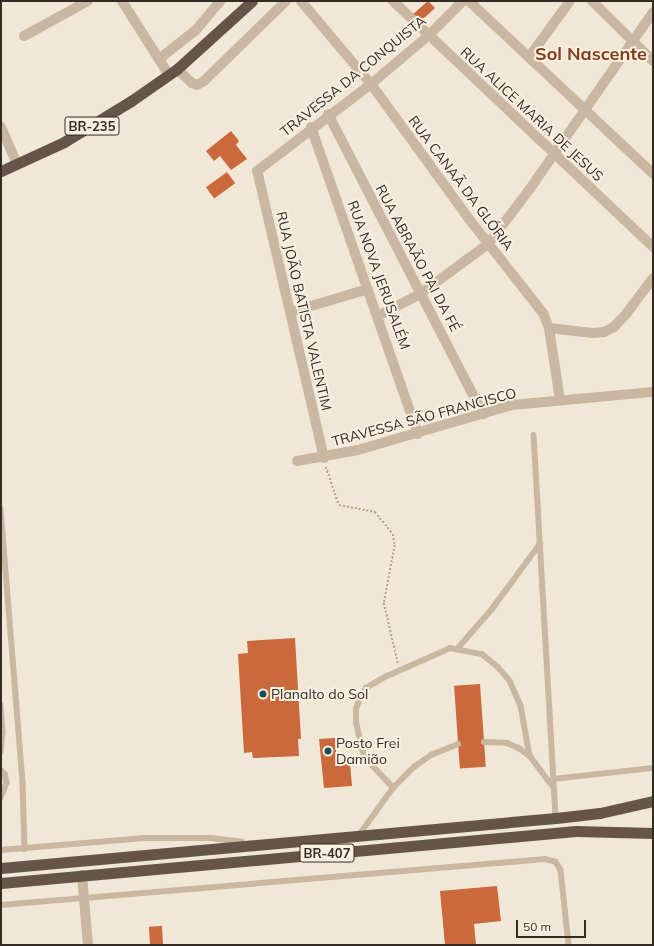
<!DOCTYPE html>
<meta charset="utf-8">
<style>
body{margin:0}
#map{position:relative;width:654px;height:946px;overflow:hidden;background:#f1e7d6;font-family:Mulish,sans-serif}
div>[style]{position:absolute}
.building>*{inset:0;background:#c9693c;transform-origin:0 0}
.path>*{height:1.5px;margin-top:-0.75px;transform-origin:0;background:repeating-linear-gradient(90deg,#b5a18c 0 2px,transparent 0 4px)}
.service>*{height:5.5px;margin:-2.75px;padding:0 2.75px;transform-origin:2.75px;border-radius:2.75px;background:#c9b7a2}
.minor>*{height:10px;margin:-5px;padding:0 5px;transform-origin:5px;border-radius:5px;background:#c9b7a2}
.trunk>*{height:11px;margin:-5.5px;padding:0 5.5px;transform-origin:5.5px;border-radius:5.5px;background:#665448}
.dots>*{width:11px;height:11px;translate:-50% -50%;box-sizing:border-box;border:2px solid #f9f0e2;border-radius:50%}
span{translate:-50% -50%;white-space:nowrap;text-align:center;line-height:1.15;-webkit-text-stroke:4px #f9f0e2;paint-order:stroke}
.shield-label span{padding:1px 3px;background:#f9f0e2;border:1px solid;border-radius:3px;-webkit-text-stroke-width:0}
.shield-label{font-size:13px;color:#342b25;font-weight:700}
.street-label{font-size:14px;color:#342b25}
.poi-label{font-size:14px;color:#342b25}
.left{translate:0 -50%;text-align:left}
.district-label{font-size:18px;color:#843d1c;font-weight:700}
.frame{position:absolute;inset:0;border:2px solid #342b25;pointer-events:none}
.scale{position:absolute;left:516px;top:920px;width:70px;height:18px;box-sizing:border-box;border:2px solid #342b25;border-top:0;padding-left:5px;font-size:12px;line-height:14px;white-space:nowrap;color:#342b25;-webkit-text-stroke:3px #f9f0e2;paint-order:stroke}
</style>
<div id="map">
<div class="building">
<div style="clip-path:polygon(428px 1px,435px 8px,421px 21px,412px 15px)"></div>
<div style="clip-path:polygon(231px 131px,239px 141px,236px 145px,247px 159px,231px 170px,220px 156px,214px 161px,206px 151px)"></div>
<div style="left:227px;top:172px;width:14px;height:26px;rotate:54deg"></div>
<div style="clip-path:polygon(295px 638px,301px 739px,298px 739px,299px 756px,253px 758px,252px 752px,244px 753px,238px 654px,248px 653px,247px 641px)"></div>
<div style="left:480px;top:684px;width:83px;height:26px;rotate:86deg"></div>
<div style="clip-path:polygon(335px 738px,337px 764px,350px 763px,352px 786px,324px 788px,319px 739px)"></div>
<div style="clip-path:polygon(497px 886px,501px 921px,474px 924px,476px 945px,445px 945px,440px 891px)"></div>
<div style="left:162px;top:926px;width:19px;height:13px;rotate:87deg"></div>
</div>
<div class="path">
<div style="left:326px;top:467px;width:40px;rotate:71.1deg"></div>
<div style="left:339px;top:505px;width:37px;rotate:11deg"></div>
<div style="left:375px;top:512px;width:28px;rotate:51deg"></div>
<div style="left:393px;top:534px;width:11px;rotate:80deg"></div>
<div style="left:395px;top:545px;width:59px;rotate:100.7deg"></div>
<div style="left:384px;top:603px;width:62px;rotate:76.9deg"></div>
</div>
<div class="service">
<div style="left:534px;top:435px;width:384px;rotate:86.7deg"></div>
<div style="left:1px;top:509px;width:275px;rotate:85.4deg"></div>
<div style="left:23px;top:783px;width:66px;rotate:88.3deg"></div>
<div style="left:457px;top:649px;width:53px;rotate:-48.8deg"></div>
<div style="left:492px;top:609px;width:81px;rotate:-53.6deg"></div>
<div style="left:1px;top:705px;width:26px;rotate:86deg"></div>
<div style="left:3px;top:731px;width:21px;rotate:95deg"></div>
<div style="left:484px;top:742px;width:23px;rotate:2deg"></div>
<div style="left:507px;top:743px;width:13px;rotate:23deg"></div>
<div style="left:519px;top:748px;width:14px;rotate:36deg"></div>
<div style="left:530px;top:756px;width:40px;rotate:53deg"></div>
<div style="left:1px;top:770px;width:6px;rotate:45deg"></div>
<div style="left:5px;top:774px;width:9px;rotate:77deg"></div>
<div style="left:7px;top:783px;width:16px;rotate:112deg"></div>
<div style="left:553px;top:779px;width:101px;rotate:-6.3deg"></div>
<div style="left:393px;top:788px;width:42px;rotate:-133.1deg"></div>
<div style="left:364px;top:757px;width:35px;rotate:-103deg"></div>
<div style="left:356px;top:723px;width:14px;rotate:-90deg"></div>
<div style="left:356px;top:709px;width:14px;rotate:-69deg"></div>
<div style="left:361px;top:696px;width:9px;rotate:-58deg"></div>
<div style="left:366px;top:688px;width:22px;rotate:-30deg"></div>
<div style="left:385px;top:677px;width:71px;rotate:-24deg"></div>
<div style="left:450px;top:648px;width:33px;rotate:11deg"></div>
<div style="left:482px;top:654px;width:21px;rotate:39deg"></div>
<div style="left:498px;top:667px;width:18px;rotate:49deg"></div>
<div style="left:510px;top:681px;width:27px;rotate:66deg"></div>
<div style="left:521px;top:706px;width:51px;rotate:79.8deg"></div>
<div style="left:359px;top:835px;width:58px;rotate:-54.1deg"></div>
<div style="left:393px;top:788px;width:30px;rotate:-45deg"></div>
<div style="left:414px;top:767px;width:21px;rotate:-35deg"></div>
<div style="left:431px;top:755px;width:29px;rotate:-22deg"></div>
<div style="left:1px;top:850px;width:144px;rotate:-4.8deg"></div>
<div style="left:144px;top:838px;width:67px"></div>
<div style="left:211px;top:838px;width:31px;rotate:7deg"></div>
<div style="left:1px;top:905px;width:546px;rotate:-4.83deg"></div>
<div style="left:545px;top:859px;width:11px;rotate:15deg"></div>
<div style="left:556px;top:862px;width:9px;rotate:58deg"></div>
<div style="left:561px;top:870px;width:75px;rotate:83.9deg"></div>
</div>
<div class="minor">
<div style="left:122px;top:1px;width:88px;rotate:57.6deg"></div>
<div style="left:301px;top:1px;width:109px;rotate:49.9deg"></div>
<div style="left:371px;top:84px;width:167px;rotate:54deg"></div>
<div style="left:469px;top:219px;width:120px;rotate:51.8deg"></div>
<div style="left:543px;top:313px;width:16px;rotate:68deg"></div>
<div style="left:549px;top:328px;width:73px;rotate:81.3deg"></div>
<div style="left:393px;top:1px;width:358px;rotate:43.4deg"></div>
<div style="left:469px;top:1px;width:253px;rotate:43.2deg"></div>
<div style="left:592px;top:1px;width:86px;rotate:44.5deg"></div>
<div style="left:24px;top:36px;width:73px;rotate:-28.7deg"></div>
<div style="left:529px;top:57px;width:69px;rotate:-53.8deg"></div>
<div style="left:159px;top:59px;width:47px;rotate:-38.1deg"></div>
<div style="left:196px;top:30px;width:38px;rotate:-50deg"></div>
<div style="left:177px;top:69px;width:21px;rotate:43deg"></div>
<div style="left:192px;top:83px;width:5px;rotate:22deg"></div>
<div style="left:197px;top:85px;width:8px;rotate:-30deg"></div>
<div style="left:204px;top:81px;width:115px;rotate:-44.3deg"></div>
<div style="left:328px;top:114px;width:338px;rotate:62.7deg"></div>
<div style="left:1px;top:127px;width:40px;rotate:66.6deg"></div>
<div style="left:311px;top:127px;width:325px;rotate:70.8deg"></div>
<div style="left:291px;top:312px;width:80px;rotate:-16.6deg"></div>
<div style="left:378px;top:316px;width:47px;rotate:-27.6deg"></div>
<div style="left:420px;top:294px;width:84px;rotate:-36.3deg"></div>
<div style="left:488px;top:244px;width:68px;rotate:-52.8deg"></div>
<div style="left:529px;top:190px;width:217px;rotate:-55.1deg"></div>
<div style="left:549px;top:328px;width:44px;rotate:6.5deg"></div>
<div style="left:593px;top:333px;width:11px;rotate:-5deg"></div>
<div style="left:604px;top:332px;width:11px;rotate:-27deg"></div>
<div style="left:614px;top:327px;width:18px;rotate:-47deg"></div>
<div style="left:626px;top:314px;width:45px;rotate:-53.1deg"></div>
<div style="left:324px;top:458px;width:295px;rotate:-103.1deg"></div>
<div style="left:257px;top:171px;width:143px;rotate:-37.3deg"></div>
<div style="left:371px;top:84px;width:76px;rotate:-40.2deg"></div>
<div style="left:429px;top:35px;width:48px;rotate:-45deg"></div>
<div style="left:297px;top:461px;width:62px;rotate:-10.2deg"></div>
<div style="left:358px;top:450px;width:160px;rotate:-16.3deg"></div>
<div style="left:512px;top:405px;width:142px;rotate:-5.3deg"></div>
<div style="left:82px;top:875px;width:70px;rotate:85.1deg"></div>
</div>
<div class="trunk">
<div style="left:1px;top:171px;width:69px;rotate:-24.7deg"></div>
<div style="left:64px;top:142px;width:79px;rotate:-31.5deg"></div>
<div style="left:131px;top:101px;width:56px;rotate:-34.8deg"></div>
<div style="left:177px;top:69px;width:101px;rotate:-42.2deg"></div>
<div style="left:1px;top:868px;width:557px;rotate:-5.15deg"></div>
<div style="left:556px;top:818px;width:44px;rotate:-6.5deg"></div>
<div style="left:600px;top:813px;width:54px;rotate:-12.8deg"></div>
<div style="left:1px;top:883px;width:577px;rotate:-5.17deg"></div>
<div style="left:576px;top:831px;width:77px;rotate:1.5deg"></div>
</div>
<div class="dots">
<div style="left:263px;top:694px;background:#1a4d56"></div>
<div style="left:328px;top:751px;background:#1a4d56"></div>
</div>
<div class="shield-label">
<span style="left:92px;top:126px">BR-235</span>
<span style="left:327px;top:853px">BR-407</span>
</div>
<div class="street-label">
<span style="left:353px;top:76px;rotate:-39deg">TRAVESSA DA CONQUISTA</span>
<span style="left:532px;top:114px;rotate:43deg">RUA ALICE MARIA DE JESUS</span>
<span style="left:461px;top:183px;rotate:53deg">RUA CANAÃ DA GLÓRIA</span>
<span style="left:418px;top:258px;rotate:62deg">RUA ABRAÃO PAI DA FÉ</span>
<span style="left:379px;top:275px;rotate:70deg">RUA NOVA JERUSALÉM</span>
<span style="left:304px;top:311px;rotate:77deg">RUA JOÃO BATISTA VALENTIM</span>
<span style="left:424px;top:417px;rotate:-15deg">TRAVESSA SÃO FRANCISCO</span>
</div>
<div class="poi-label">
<span class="left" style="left:271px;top:694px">Planalto do Sol</span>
<span class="left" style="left:336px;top:751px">Posto Frei<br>Damião</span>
</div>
<div class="district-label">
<span style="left:591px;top:54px">Sol Nascente</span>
</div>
<div class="frame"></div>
<div class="scale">50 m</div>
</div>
